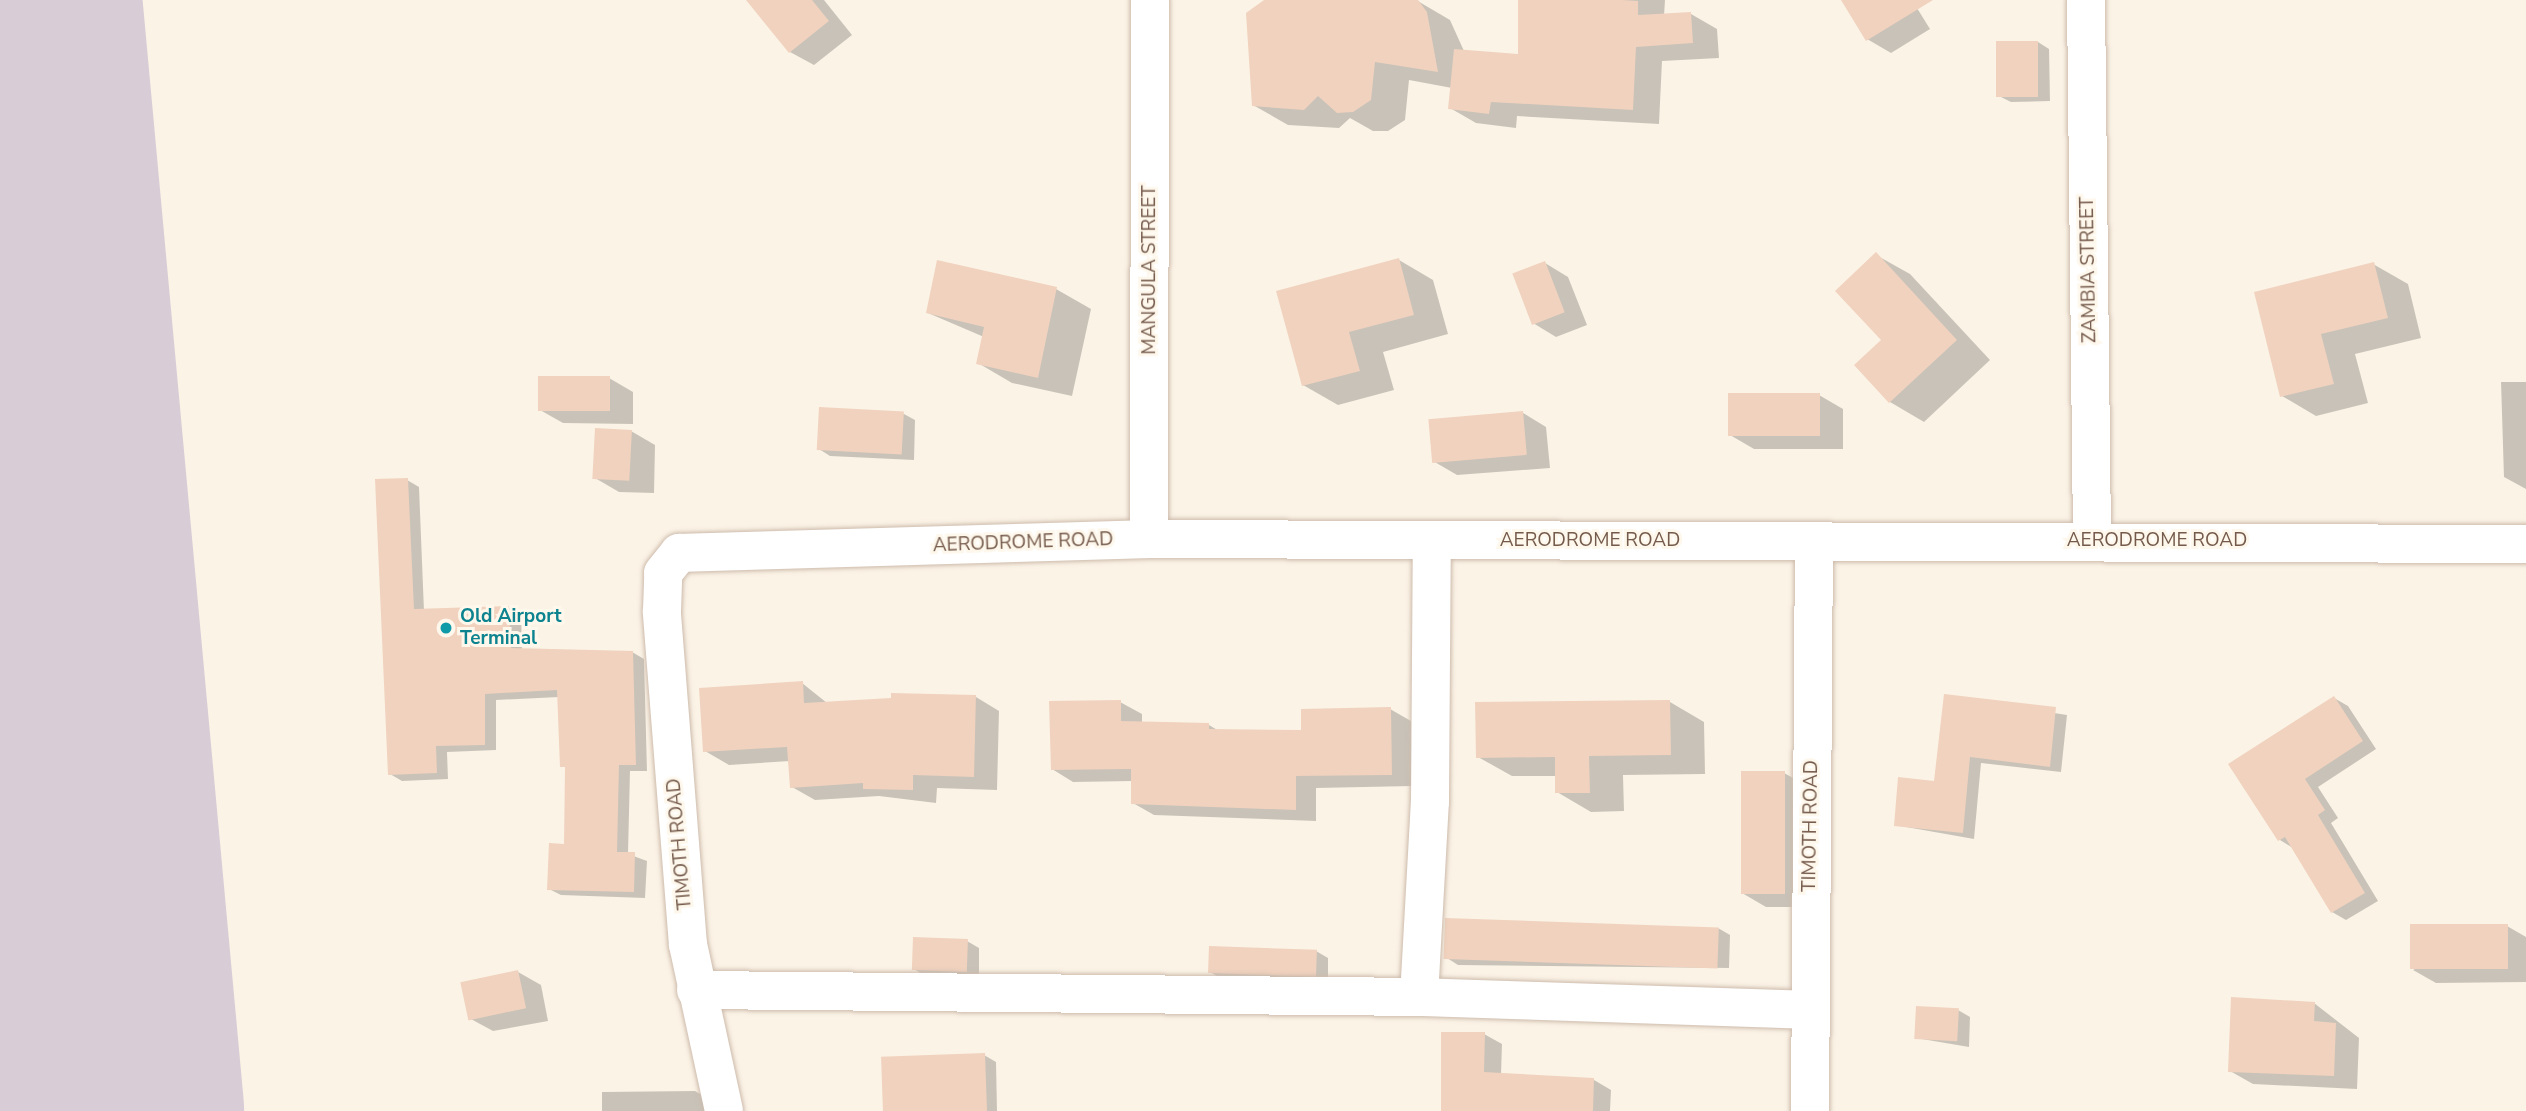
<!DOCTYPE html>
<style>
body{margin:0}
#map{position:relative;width:2526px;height:1111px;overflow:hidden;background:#fbf3e6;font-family:"Nunito Sans",sans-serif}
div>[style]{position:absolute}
.shadow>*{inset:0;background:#0003}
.runway>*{height:276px;margin:-138px;padding:0 138px;transform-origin:138px;border-radius:138px;background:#d8ccd6}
.building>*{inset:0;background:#f0d2be;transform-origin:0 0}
.roads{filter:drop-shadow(0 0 2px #cdbbac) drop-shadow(0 0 2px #cdbbac)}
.minor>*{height:38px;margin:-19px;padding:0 19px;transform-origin:19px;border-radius:19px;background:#fff}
.dots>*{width:19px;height:19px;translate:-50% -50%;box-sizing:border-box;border:4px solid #fef7ec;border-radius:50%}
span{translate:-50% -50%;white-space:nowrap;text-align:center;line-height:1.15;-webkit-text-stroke:6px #fef7ec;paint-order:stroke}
.street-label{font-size:19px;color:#745a4b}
.culture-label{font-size:19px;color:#0d838f;font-weight:700}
.left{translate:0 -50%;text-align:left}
</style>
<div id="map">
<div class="shadow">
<div style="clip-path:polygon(748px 0,824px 0,852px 35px,814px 65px,790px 52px)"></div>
<div style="clip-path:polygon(1265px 0,1416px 0,1450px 20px,1464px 51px,1519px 56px,1520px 0,1665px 0,1664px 16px,1691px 14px,1717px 29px,1719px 58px,1662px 61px,1659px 124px,1517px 116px,1516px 128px,1476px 123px,1450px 108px,1452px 88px,1409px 80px,1405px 120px,1388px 131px,1373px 131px,1350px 118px,1339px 128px,1288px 125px,1253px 105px)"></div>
<div style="clip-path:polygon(1844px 0,1912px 0,1930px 29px,1891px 53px,1867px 39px)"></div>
<div style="clip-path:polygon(2038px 42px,2049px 49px,2050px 101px,2011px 102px,1999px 96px)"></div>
<div style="clip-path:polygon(1876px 255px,1910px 274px,1990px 360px,1924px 422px,1890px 402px)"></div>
<div style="clip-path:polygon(1399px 260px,1433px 280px,1448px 334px,1383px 352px,1394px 390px,1338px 405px,1303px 385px)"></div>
<div style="clip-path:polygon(1545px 263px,1568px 277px,1587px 325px,1556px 337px,1533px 323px)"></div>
<div style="clip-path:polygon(2373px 264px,2408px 284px,2421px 338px,2355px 354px,2368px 403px,2316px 416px,2282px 396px,2256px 293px)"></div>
<div style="clip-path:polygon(1056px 289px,1091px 309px,1072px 396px,1012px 383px,978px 363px,984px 337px,928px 313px)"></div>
<div style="clip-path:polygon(609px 378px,633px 392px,633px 424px,563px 423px,540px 410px)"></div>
<div style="clip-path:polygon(2501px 382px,2526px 382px,2526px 489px,2504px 477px)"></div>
<div style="clip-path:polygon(1819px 395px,1843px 409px,1843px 449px,1754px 449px,1730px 435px)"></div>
<div style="clip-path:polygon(1523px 413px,1546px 427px,1550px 468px,1457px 475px,1433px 461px)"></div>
<div style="clip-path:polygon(904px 414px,915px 420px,914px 460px,830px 456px,819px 449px)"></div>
<div style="clip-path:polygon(631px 431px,655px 445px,654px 493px,619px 492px,595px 478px)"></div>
<div style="clip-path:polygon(407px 480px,419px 487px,424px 611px,509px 608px,521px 614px,522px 650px,632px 652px,644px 659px,647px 771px,630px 771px,628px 854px,647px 861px,645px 898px,561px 895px,549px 889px,565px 846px,567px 769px,559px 697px,496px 700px,496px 750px,447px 752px,448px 779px,402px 781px,390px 774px)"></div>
<div style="clip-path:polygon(802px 683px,827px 703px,976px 697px,999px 711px,997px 790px,937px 788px,936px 803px,879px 796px,815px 800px,792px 787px,790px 761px,729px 765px,705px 751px)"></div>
<div style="clip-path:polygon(1945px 696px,2067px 715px,2061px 772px,1981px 763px,1974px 839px,1895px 825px,1935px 783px)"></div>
<div style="clip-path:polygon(2334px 698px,2348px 706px,2376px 749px,2318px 787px,2338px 818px,2331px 823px,2378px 901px,2346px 920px,2332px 912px,2293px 848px,2280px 840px)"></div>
<div style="clip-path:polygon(1120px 702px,1142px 714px,1142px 723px,1209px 725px,1219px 731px,1303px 732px,1390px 709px,1411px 721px,1413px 786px,1316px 788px,1316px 821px,1154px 815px,1133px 803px,1133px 781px,1073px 782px,1052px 769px)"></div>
<div style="clip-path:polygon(1670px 702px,1704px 722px,1705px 774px,1623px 775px,1624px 811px,1591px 812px,1557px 792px,1557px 776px,1512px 776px,1478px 757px)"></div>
<div style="clip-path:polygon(1784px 773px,1808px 786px,1807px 907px,1766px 907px,1742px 893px)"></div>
<div style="clip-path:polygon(2507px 926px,2526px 937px,2526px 982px,2436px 983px,2413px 970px)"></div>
<div style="clip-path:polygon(1718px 928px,1730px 935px,1729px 968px,1458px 965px,1447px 958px)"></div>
<div style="clip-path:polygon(967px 941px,979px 948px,979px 976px,925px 976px,914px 969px)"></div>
<div style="clip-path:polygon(1316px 951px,1328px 958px,1328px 980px,1222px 979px,1210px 972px)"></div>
<div style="clip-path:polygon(518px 972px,541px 985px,548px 1021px,493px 1031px,469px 1018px)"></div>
<div style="clip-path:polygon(2314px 1003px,2359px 1038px,2357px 1089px,2253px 1084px,2230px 1071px)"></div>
<div style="clip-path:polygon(1958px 1010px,1970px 1017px,1969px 1047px,1916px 1038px)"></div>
<div style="clip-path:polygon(1484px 1034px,1502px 1044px,1501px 1075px,1594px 1080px,1611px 1090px,1610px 1111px,1443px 1111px)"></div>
<div style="clip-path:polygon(984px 1055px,996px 1062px,997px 1111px,884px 1111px)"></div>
<div style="clip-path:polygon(695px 1091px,729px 1111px,602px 1111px,602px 1092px)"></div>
</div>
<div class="runway">
<div style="left:4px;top:0;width:1116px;rotate:84.75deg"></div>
</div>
<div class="building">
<div style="clip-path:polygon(746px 0,812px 0,829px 21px,789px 53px)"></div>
<div style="clip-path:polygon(1264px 0,1418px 0,1427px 12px,1438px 72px,1375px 62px,1371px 100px,1353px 112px,1337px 113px,1318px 96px,1304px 110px,1252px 106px,1246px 13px)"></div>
<div style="clip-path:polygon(1518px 0,1622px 0,1638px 1px,1638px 15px,1691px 12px,1693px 43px,1636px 47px,1633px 110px,1491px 102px,1489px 114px,1448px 109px,1454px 49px,1518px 54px)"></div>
<div style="clip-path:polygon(1841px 0,1933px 0,1866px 41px)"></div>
<div style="left:1996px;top:41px;width:42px;height:56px"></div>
<div style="clip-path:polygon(1876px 252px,1957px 340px,1889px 403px,1854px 365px,1881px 340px,1835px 291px)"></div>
<div style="clip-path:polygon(1399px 258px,1414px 315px,1349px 332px,1360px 371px,1302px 386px,1276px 291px)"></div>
<div style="clip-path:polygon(937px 260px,1057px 287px,1038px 378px,976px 364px,984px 327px,926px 313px)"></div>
<div style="left:1545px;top:261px;width:55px;height:35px;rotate:69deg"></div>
<div style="clip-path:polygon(2374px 262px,2388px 318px,2321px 334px,2334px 384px,2280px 397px,2254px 292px)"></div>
<div style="left:538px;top:376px;width:72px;height:35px"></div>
<div style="left:1820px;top:393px;width:43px;height:92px;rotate:90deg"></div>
<div style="left:819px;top:407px;width:85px;height:43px;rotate:3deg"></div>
<div style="left:1523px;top:411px;width:44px;height:95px;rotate:85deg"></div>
<div style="left:595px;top:428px;width:37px;height:51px;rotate:3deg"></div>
<div style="clip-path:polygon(408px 478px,414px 609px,509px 606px,511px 648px,633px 651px,636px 765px,619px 765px,617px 852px,635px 852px,634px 892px,547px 890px,549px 843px,564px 844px,565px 767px,560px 767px,557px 690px,485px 694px,485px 745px,436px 746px,437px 773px,388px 775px,375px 479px)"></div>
<div style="clip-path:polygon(803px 681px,804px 703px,891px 698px,891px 693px,976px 695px,974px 777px,913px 775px,913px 790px,863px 789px,863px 783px,790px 788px,787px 747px,703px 752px,699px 688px)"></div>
<div style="clip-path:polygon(1944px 694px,2056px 707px,2050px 767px,1970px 757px,1963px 833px,1894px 826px,1898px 777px,1934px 781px)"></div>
<div style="clip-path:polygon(2334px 696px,2363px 741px,2305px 779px,2325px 810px,2318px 815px,2365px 893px,2331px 913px,2285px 837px,2278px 841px,2228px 764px)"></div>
<div style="clip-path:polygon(1121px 700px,1121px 721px,1209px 723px,1209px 729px,1301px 730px,1301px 709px,1391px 707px,1392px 775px,1296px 776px,1296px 810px,1131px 804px,1131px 769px,1051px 770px,1049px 701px)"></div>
<div style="clip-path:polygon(1670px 700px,1671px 755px,1589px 756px,1590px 793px,1555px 793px,1555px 757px,1476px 758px,1475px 702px)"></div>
<div style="left:1741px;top:771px;width:44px;height:123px"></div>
<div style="left:1445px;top:918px;width:274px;height:41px;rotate:2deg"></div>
<div style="left:2508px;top:924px;width:45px;height:98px;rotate:90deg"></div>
<div style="left:913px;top:937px;width:55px;height:33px;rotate:2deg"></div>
<div style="left:1209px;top:946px;width:108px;height:27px;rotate:2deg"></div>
<div style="left:518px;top:970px;width:39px;height:59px;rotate:78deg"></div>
<div style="clip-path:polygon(2231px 997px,2315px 1002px,2314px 1021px,2336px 1023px,2334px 1076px,2228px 1072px)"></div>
<div style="left:1916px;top:1006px;width:43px;height:33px;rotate:3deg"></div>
<div style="clip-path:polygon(1441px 1032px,1485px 1032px,1484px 1072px,1594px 1078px,1593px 1111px,1441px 1111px)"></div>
<div style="left:985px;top:1053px;width:58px;height:104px;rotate:88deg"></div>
</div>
<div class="roads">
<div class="minor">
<div style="left:2086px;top:0;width:540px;rotate:89.36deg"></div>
<div style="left:1149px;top:539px;width:539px;rotate:-89.89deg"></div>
<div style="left:696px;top:990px;width:723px;rotate:0.55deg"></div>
<div style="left:1419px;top:997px;width:390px;rotate:1.9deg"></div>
<div style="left:1419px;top:997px;width:195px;rotate:-86.8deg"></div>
<div style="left:1430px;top:802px;width:262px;rotate:-89.6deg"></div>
<div style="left:724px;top:1111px;width:170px;rotate:-102.2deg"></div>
<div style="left:688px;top:945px;width:335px;rotate:-94.5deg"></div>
<div style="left:662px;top:611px;width:38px;rotate:-88deg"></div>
<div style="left:663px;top:573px;width:26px;rotate:-51deg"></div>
<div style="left:679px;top:553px;width:470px;rotate:-1.7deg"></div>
<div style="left:1149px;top:539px;width:1377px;rotate:0.21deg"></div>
<div style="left:1810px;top:1111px;width:569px;rotate:-89.6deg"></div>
</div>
</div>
<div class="dots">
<div style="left:446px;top:628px;background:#0f9aa8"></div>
</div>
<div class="street-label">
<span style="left:1150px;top:270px;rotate:-90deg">MANGULA STREET</span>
<span style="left:2089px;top:270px;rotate:-91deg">ZAMBIA STREET</span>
<span style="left:1590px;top:541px">AERODROME ROAD</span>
<span style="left:2157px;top:541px">AERODROME ROAD</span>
<span style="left:1023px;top:543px;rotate:-2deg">AERODROME ROAD</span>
<span style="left:1811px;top:826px;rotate:-89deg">TIMOTH ROAD</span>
<span style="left:680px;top:844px;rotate:-95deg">TIMOTH ROAD</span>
</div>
<div class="culture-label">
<span class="left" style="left:460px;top:628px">Old Airport<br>Terminal</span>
</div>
</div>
